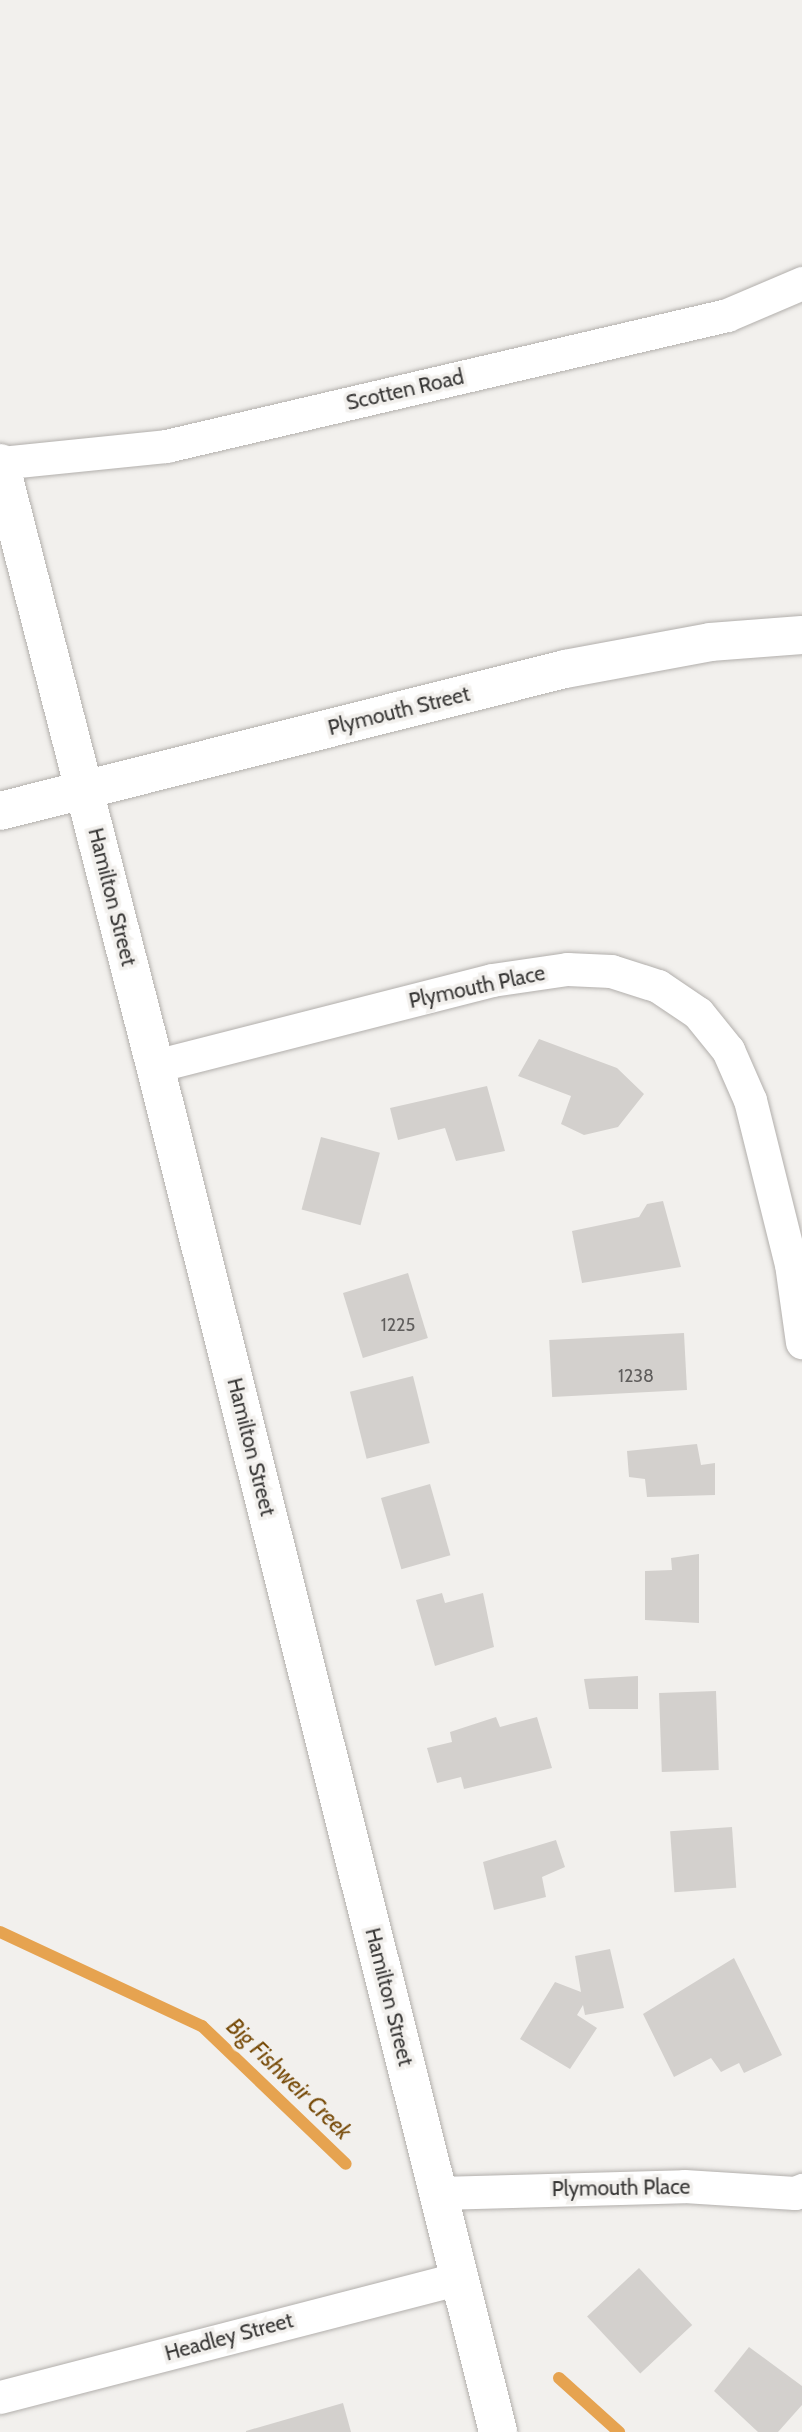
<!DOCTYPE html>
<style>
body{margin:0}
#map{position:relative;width:802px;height:2432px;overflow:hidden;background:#f2f0ed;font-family:Cabin,sans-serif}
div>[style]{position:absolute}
.stream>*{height:12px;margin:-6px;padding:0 6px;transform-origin:6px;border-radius:6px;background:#e6a350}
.building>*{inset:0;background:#d3d0cd;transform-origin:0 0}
.roads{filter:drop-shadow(0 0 2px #b2afac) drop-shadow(0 0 2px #b2afac)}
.street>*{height:33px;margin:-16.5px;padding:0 16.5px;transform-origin:16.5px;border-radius:16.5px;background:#fff}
.secondary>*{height:38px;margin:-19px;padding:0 19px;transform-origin:19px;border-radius:19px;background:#fff}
span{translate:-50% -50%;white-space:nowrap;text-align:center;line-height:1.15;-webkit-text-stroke:7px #f2f0ed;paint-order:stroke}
.number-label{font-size:18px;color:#5f5d5c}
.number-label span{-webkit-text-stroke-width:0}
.street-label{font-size:21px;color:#383736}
.water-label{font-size:23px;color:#774b09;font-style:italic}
</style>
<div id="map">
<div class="stream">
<div style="left:0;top:1932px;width:223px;rotate:25deg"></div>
<div style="left:202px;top:2026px;width:199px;rotate:43.8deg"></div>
<div style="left:559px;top:2378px;width:81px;rotate:42deg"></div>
</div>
<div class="building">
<div style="clip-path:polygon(539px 1039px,617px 1068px,644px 1094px,618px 1127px,584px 1135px,561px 1124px,571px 1096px,518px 1076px)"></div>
<div style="clip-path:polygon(487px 1086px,505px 1151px,456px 1161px,445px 1128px,398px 1140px,390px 1108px)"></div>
<div style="left:321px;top:1137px;width:61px;height:75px;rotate:15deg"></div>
<div style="clip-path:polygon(663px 1201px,681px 1267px,582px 1283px,572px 1231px,639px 1217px,647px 1204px)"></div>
<div style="left:408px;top:1273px;width:68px;height:68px;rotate:73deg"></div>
<div style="left:684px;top:1333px;width:57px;height:135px;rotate:87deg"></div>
<div style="left:413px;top:1376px;width:69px;height:65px;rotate:76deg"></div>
<div style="clip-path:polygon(697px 1444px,701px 1465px,715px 1463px,715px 1495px,647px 1497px,645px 1479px,629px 1477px,627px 1451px)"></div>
<div style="left:430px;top:1484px;width:74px;height:51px;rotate:74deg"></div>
<div style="clip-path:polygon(699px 1554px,699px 1623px,645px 1620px,645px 1571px,672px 1570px,671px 1558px)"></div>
<div style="clip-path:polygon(442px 1593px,445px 1603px,483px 1593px,494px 1647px,435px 1666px,416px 1600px)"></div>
<div style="clip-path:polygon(638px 1676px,638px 1709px,589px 1709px,584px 1679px)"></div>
<div style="left:716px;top:1691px;width:79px;height:57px;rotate:88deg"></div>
<div style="clip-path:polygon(496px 1717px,500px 1727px,537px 1717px,552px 1768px,464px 1789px,461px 1777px,437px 1783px,427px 1748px,452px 1742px,450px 1732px)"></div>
<div style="left:732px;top:1827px;width:61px;height:62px;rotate:86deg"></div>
<div style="clip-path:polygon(556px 1840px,565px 1867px,542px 1877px,546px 1897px,494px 1910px,483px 1862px)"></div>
<div style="clip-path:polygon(610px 1949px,624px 2008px,585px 2015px,583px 2005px,577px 2015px,597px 2028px,570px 2069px,520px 2039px,555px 1982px,581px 1992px,575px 1956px)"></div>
<div style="clip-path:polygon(734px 1958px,782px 2055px,744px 2073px,739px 2063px,721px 2072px,711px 2058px,674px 2077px,643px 2014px)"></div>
<div style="left:639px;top:2268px;width:78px;height:71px;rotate:47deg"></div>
<div style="clip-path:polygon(749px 2347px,802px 2386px,802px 2405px,778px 2432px,758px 2432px,714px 2391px)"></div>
<div style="clip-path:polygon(343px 2403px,351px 2432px,246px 2432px,246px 2431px)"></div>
</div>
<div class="roads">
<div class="street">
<div style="left:0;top:463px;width:167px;rotate:-5.8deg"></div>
<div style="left:166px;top:446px;width:576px;rotate:-13.14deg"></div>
<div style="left:727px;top:315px;width:82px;rotate:-23.1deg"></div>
<div style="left:155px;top:1066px;width:348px;rotate:-14.3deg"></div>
<div style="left:492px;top:980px;width:76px;rotate:-8.3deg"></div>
<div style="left:567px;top:969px;width:44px;rotate:2.6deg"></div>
<div style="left:611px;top:971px;width:49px;rotate:17.7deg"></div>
<div style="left:658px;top:986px;width:48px;rotate:34deg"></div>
<div style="left:698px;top:1013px;width:48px;rotate:51deg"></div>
<div style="left:728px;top:1050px;width:55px;rotate:66.3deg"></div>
<div style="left:750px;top:1100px;width:169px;rotate:76deg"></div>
<div style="left:791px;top:1264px;width:79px;rotate:82deg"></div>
<div style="left:439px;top:2193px;width:245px;rotate:-1.6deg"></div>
<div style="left:684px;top:2186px;width:111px;rotate:3.6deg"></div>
<div style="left:795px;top:2193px;width:8px;rotate:-23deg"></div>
<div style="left:0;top:2397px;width:474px;rotate:-14.5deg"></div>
</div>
<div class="secondary">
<div style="left:0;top:463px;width:623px;rotate:75.58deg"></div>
<div style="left:155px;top:1066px;width:1408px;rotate:75.9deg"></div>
<div style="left:0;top:811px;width:583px;rotate:-14.11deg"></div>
<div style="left:565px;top:669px;width:147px;rotate:-10.5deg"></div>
<div style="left:710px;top:642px;width:92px;rotate:-4.4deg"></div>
</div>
</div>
<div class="number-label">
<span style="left:398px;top:1325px">1225</span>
<span style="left:636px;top:1376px">1238</span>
</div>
<div class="street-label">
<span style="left:405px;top:390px;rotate:-13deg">Scotten Road</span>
<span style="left:399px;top:711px;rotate:-14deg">Plymouth Street</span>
<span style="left:112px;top:897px;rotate:76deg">Hamilton Street</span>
<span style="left:477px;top:987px;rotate:-12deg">Plymouth Place</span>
<span style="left:251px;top:1447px;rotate:76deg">Hamilton Street</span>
<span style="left:389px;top:1997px;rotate:76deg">Hamilton Street</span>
<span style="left:621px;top:2188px;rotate:-1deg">Plymouth Place</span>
<span style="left:229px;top:2337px;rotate:-15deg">Headley Street</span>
</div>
<div class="water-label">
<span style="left:289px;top:2079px;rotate:44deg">Big Fishweir Creek</span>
</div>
</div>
